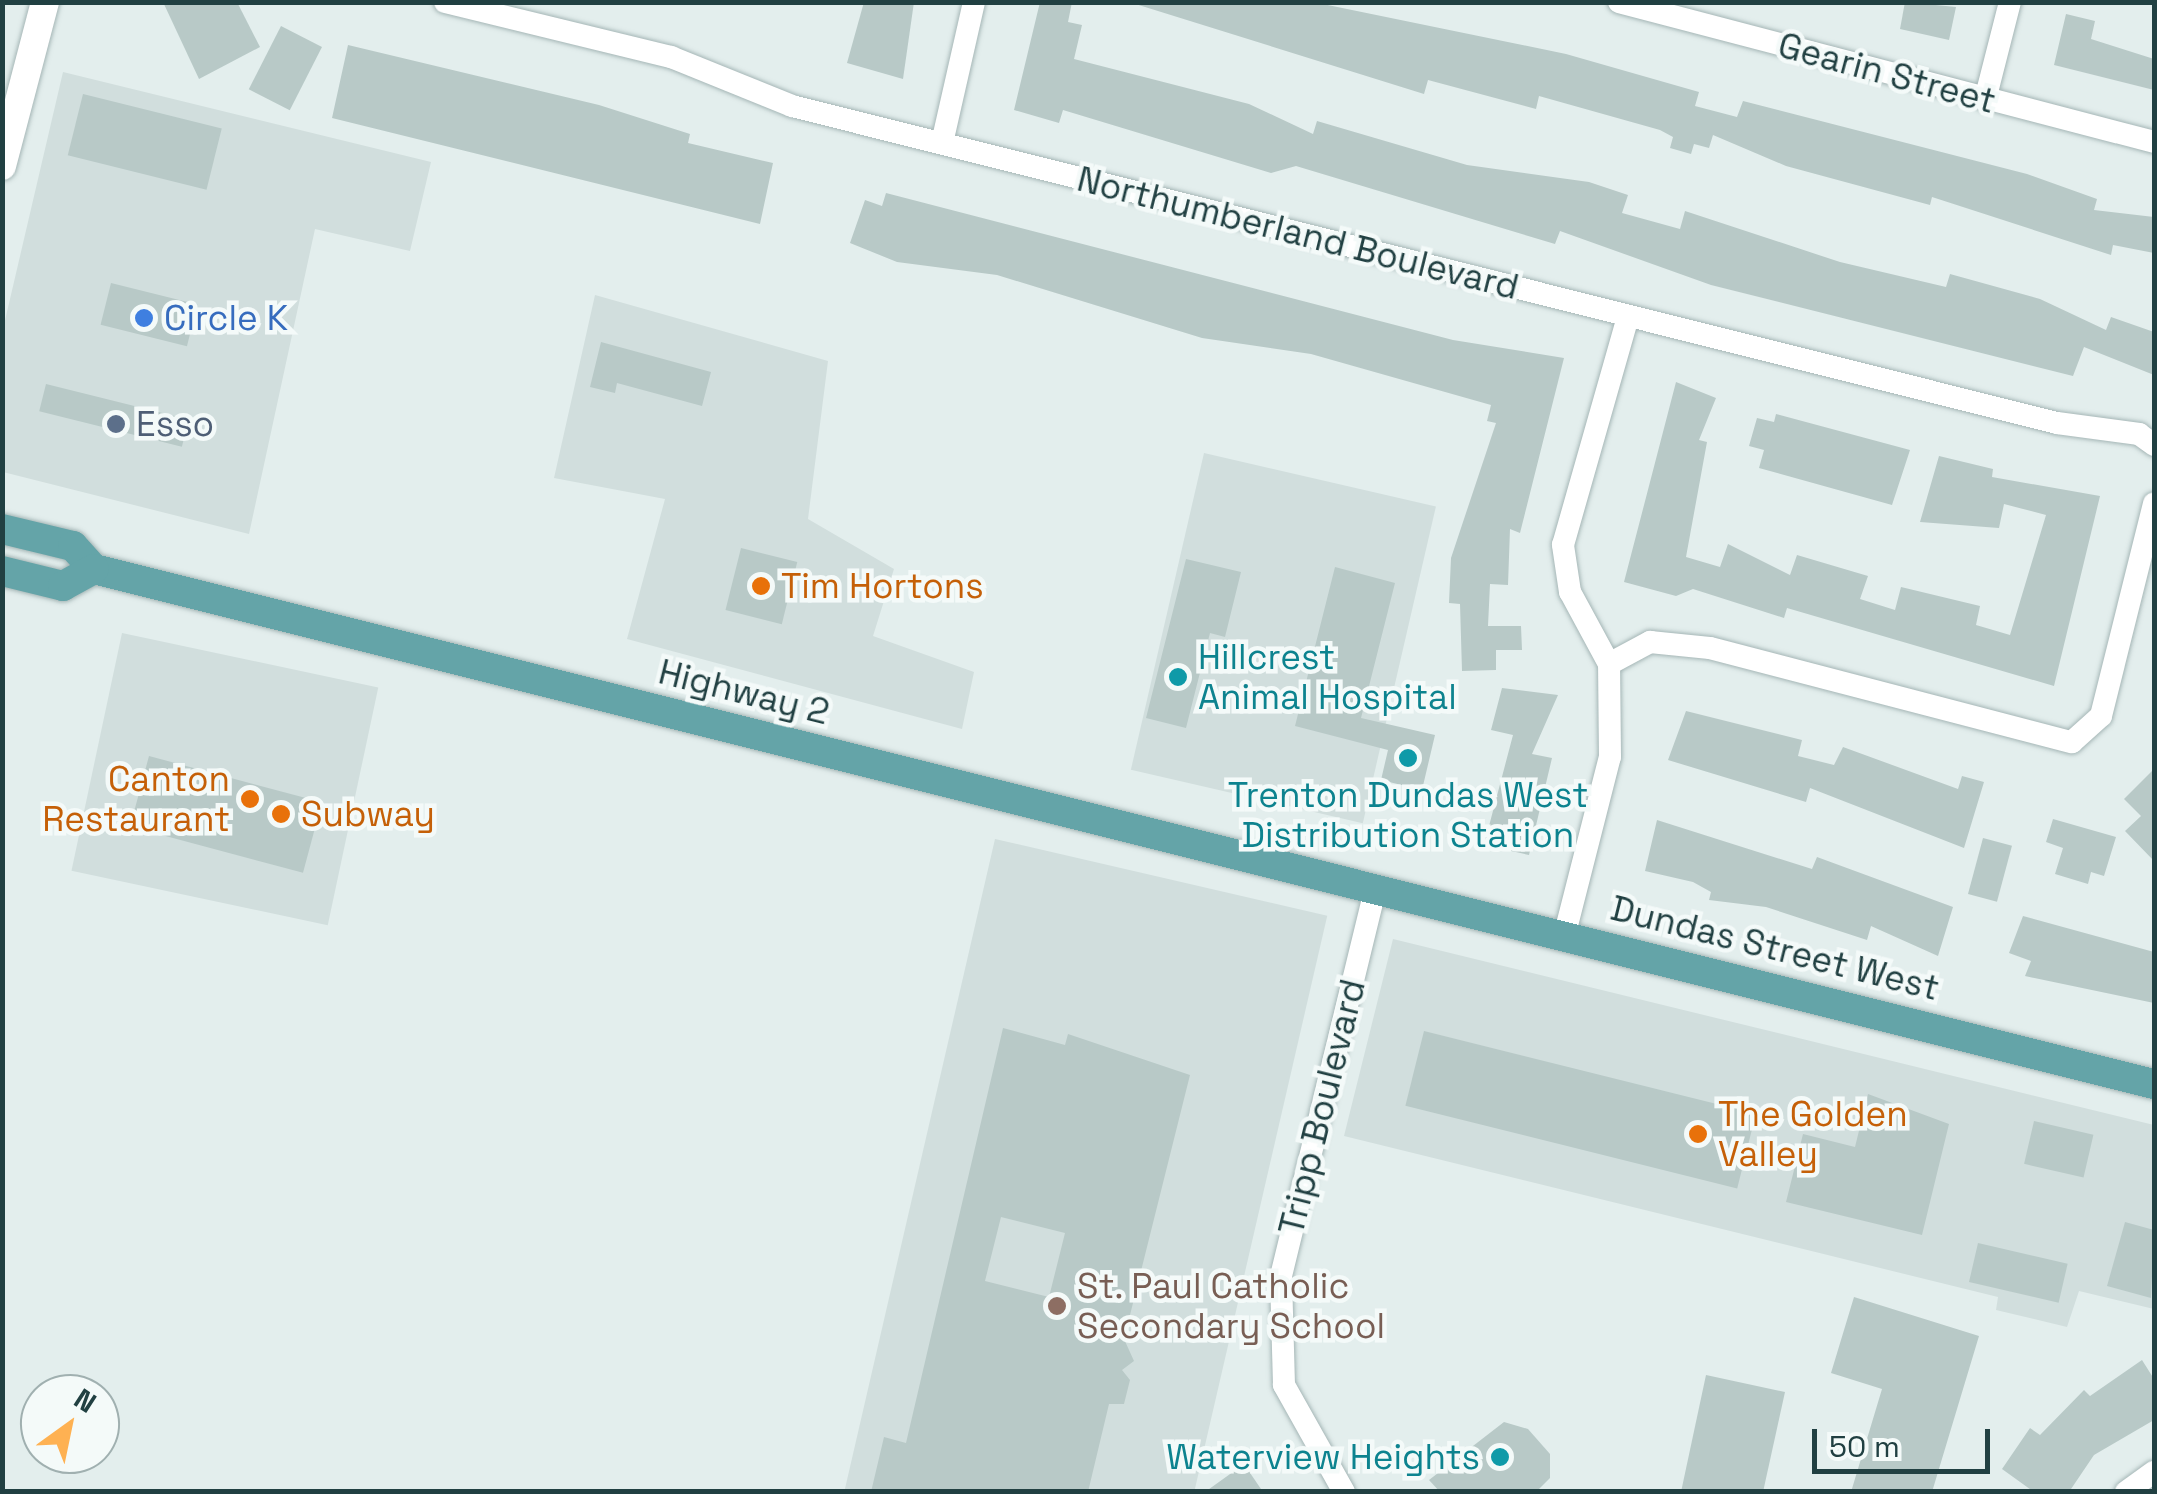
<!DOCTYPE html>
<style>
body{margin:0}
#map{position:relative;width:2157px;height:1494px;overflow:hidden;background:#e3eeed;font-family:"Space Grotesk",sans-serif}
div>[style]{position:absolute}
.built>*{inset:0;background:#d1dedd;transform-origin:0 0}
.building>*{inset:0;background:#b8c9c7;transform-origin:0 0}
.roads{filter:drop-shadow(0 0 2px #a5b6b6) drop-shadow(0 0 2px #a5b6b6)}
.minor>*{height:22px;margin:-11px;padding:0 11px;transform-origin:11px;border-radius:11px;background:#fff}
.tertiary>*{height:28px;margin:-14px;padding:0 14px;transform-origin:14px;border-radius:14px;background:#fff}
.primary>*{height:30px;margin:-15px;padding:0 15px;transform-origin:15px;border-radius:15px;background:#64a4a8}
.dots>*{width:28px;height:28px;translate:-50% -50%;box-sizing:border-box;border:5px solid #f4faf9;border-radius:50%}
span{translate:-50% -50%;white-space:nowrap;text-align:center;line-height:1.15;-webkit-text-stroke:9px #f4faf9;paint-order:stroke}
.street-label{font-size:35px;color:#214042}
.shop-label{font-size:35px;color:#366cbe}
.left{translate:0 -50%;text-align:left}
.service-label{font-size:35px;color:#4e5e75}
.food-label{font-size:35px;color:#c56008}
.right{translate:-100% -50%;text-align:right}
.culture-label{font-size:35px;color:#0d838f}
.education-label{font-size:35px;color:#785e54}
.frame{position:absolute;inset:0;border:5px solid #214042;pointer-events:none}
.north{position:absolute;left:20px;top:1374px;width:100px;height:100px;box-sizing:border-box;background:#f4faf9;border:2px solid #a0b0b0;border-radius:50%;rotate:33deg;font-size:28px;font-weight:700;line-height:40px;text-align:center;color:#214042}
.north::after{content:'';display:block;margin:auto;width:35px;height:45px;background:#feb152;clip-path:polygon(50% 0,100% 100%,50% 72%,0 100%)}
.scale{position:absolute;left:1812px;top:1429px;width:178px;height:45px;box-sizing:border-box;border:5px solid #214042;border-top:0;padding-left:12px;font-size:30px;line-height:35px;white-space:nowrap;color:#214042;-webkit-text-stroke:8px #f4faf9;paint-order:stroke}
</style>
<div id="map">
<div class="built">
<div style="clip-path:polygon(63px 72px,431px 162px,410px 251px,315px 229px,249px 534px,3px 472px,3px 329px)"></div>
<div style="clip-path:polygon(595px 295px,828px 361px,808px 519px,894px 569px,873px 636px,974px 672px,962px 729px,627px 639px,665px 499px,554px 478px)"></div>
<div style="left:1204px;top:453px;width:238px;height:325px;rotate:13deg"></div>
<div style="left:122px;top:633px;width:262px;height:243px;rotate:12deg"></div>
<div style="left:995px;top:839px;width:341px;height:672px;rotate:13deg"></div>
<div style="clip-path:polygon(1393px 939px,2154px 1125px,2154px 1309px,2079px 1291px,2067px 1327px,1996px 1310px,1998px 1297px,1344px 1136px)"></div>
</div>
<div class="building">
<div style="clip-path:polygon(163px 2px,237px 2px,260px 47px,199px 79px)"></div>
<div style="clip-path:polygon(864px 2px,914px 2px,903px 79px,847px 63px)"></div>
<div style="clip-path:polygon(1040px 2px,1072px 2px,1068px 22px,1082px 25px,1074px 59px,1249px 104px,1313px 134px,1317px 121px,1467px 165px,1589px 182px,1628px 195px,1622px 213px,1680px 229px,1685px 211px,1840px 262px,1946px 287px,1950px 274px,2040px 299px,2106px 330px,2111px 317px,2154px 332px,2154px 375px,2084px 347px,2073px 376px,1711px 285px,1560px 231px,1555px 244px,1296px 166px,1271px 173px,1063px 110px,1059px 123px,1014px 110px)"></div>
<div style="clip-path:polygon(1129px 2px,1313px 2px,1566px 54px,1699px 92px,1695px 106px,1737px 117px,1743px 101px,2027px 174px,2097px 199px,2094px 210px,2154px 217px,2154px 253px,2113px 245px,2111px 255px,1932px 197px,1930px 205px,1786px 166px,1713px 135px,1709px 148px,1694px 144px,1691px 154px,1670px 148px,1673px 137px,1660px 130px,1539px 96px,1536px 109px,1428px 80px,1424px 94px)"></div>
<div style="clip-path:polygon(1905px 2px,1956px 7px,1949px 40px,1900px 29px)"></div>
<div style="clip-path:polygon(2066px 14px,2095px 21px,2091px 39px,2154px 59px,2154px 90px,2054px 65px)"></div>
<div style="left:281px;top:26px;width:46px;height:71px;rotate:27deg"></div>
<div style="clip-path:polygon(348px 45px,599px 105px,690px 134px,688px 143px,773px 163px,760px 224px,332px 118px)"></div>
<div style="left:83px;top:94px;width:143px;height:63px;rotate:14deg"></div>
<div style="clip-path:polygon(886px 193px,1453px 340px,1564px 358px,1520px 533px,1510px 529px,1508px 585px,1490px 584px,1488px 626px,1521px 626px,1522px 650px,1496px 650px,1496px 670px,1462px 671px,1460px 604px,1449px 603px,1451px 558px,1496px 423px,1487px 421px,1491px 405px,1311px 354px,1202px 338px,997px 275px,897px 262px,850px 243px,865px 200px,882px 206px)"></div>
<div style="left:111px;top:283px;width:89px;height:43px;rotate:14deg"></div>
<div style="clip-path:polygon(601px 342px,711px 372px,702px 406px,617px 383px,615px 393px,590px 387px)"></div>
<div style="clip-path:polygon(1676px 382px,1716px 398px,1699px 440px,1707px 442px,1686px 557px,1720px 567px,1728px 544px,1790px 575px,1797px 555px,1868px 576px,1860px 599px,1895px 610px,1901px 587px,1980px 606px,1976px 625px,2010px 635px,2046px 515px,2004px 504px,1999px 528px,1920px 522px,1939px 456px,1993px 469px,1992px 477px,2100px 496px,2054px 686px,1787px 608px,1784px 618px,1693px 589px,1676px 596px,1624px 582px)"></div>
<div style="left:46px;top:384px;width:147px;height:28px;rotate:14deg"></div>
<div style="clip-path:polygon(1776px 414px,1910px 450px,1892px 505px,1759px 468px,1764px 450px,1749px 446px,1757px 418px,1774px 422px)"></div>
<div style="left:741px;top:548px;width:58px;height:64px;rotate:14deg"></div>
<div style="clip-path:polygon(1186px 559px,1241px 572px,1225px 637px,1210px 633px,1186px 728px,1146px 718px)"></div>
<div style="clip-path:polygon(1335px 567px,1395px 583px,1361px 718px,1435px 735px,1422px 790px,1381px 780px,1388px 750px,1295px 726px)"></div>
<div style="clip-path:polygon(1502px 688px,1558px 695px,1532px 754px,1552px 758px,1529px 855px,1484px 845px,1513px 735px,1491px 730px)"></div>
<div style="clip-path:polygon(1686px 711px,1802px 740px,1798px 756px,1834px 765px,1843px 747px,1958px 789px,1962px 776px,1984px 782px,1964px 848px,1810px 788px,1806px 802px,1668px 760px)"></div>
<div style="left:149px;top:756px;width:179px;height:73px;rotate:15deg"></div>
<div style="clip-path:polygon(2154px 769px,2154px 861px,2125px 831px,2141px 816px,2124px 799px)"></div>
<div style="clip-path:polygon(2053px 819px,2116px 837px,2104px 876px,2091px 872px,2088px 884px,2055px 874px,2063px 848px,2046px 842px)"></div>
<div style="clip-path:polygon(1657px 820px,1812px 869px,1817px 857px,1953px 907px,1938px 956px,1871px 926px,1867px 940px,1766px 907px,1709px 900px,1711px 892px,1693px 882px,1645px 871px)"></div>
<div style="left:1983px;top:838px;width:30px;height:58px;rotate:15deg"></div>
<div style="clip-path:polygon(2023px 916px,2154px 952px,2154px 1003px,2025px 976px,2031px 961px,2009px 953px)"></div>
<div style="clip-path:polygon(evenodd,1003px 1028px,1065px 1045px,1068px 1034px,1190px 1075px,1124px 1339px,1134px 1361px,1122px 1370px,1130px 1380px,1124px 1404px,1109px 1404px,1088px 1492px,871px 1492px,884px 1437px,906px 1443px,1003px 1028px,1001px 1217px,1065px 1233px,1049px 1297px,985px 1281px,1001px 1217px)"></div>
<div style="left:1424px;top:1031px;width:342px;height:77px;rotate:14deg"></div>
<div style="clip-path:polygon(1868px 1094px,1949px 1124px,1922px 1235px,1786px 1202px,1803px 1134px,1855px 1147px)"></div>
<div style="left:2034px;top:1121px;width:61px;height:44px;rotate:13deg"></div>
<div style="clip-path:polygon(2125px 1222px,2154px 1230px,2151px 1298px,2107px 1286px)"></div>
<div style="left:1978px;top:1243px;width:92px;height:40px;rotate:13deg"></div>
<div style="clip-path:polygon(1854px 1297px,1979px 1336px,1932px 1492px,1851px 1492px,1882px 1389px,1831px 1373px)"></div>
<div style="clip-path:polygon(2142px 1360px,2154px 1379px,2154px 1420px,2094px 1455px,2069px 1492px,2034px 1492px,2002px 1469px,2030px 1428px,2040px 1435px,2084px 1390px,2090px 1396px)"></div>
<div style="clip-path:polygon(1706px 1375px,1785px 1392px,1763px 1492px,1681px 1492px)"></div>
<div style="clip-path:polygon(1504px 1422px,1528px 1429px,1550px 1454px,1550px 1478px,1536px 1492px,1440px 1492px,1429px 1480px)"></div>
<div style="clip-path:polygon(1244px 1464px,1263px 1492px,1205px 1492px)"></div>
</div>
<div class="roads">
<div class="minor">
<div style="left:445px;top:2px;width:233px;rotate:13.7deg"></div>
<div style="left:671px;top:57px;width:131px;rotate:22deg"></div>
<div style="left:792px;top:106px;width:1304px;rotate:14.07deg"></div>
<div style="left:2057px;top:423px;width:83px;rotate:7.6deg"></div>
<div style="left:2139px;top:434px;width:19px;rotate:36deg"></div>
<div style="left:1619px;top:2px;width:553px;rotate:14.66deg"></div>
<div style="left:1985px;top:100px;width:101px;rotate:-75.7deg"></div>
<div style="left:942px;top:143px;width:145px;rotate:-77.2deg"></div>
<div style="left:1609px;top:664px;width:47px;rotate:-28.2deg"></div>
<div style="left:1650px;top:642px;width:60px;rotate:5.7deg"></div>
<div style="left:1710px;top:648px;width:374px;rotate:14.6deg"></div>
<div style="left:2072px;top:742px;width:39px;rotate:-42deg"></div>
<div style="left:2101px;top:716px;width:219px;rotate:-76deg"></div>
<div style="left:1565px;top:933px;width:182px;rotate:-75.7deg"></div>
<div style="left:1610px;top:757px;width:93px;rotate:-90.6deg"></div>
<div style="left:1609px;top:664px;width:82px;rotate:-118.4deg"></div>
<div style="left:1570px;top:592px;width:48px;rotate:-98.5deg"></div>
<div style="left:1563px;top:545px;width:237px;rotate:-74.1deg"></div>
<div style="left:1344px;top:1492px;width:123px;rotate:-119.3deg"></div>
<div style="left:1284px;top:1385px;width:109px;rotate:-91.6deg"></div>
<div style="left:1281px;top:1276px;width:400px;rotate:-76.3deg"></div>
<div style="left:2126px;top:1492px;width:34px;rotate:-36deg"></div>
</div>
<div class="tertiary">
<div style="left:2px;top:166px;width:170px;rotate:-75.3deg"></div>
</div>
<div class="primary">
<div style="left:2px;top:529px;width:73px;rotate:13.5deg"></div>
<div style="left:73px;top:546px;width:31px;rotate:48deg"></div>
<div style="left:94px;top:569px;width:2123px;rotate:14.04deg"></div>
<div style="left:2px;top:571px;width:63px;rotate:13.8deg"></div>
<div style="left:63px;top:586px;width:35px;rotate:-29deg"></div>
</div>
</div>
<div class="dots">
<div style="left:144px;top:318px;background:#3f7fe0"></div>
<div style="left:116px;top:424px;background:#5c6f8a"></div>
<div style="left:761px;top:586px;background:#e8710a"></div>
<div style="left:1178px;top:677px;background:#0f9aa8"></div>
<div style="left:1408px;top:758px;background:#0f9aa8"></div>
<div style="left:250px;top:799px;background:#e8710a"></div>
<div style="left:281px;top:814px;background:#e8710a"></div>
<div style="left:1698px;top:1134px;background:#e8710a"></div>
<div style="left:1057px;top:1306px;background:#8d6e63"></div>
<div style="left:1500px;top:1457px;background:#0f9aa8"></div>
</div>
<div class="street-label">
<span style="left:1887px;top:73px;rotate:15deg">Gearin Street</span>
<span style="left:1298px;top:233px;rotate:14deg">Northumberland Boulevard</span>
<span style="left:744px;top:692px;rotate:14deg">Highway 2</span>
<span style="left:1775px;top:948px;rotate:14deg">Dundas Street West</span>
<span style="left:1322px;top:1107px;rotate:-76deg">Tripp Boulevard</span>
</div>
<div class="shop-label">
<span class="left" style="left:164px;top:318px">Circle K</span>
</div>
<div class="service-label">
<span class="left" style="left:136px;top:424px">Esso</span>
</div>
<div class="food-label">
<span class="left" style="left:781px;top:586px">Tim Hortons</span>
<span class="right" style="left:230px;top:799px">Canton<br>Restaurant</span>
<span class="left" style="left:301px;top:814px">Subway</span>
<span class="left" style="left:1718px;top:1134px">The Golden<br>Valley</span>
</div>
<div class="culture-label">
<span class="left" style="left:1198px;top:677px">Hillcrest<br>Animal Hospital</span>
<span style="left:1408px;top:815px">Trenton Dundas West<br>Distribution Station</span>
<span class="right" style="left:1480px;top:1457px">Waterview Heights</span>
</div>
<div class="education-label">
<span class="left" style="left:1077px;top:1306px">St. Paul Catholic<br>Secondary School</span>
</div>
<div class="frame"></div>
<div class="north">N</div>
<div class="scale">50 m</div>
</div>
